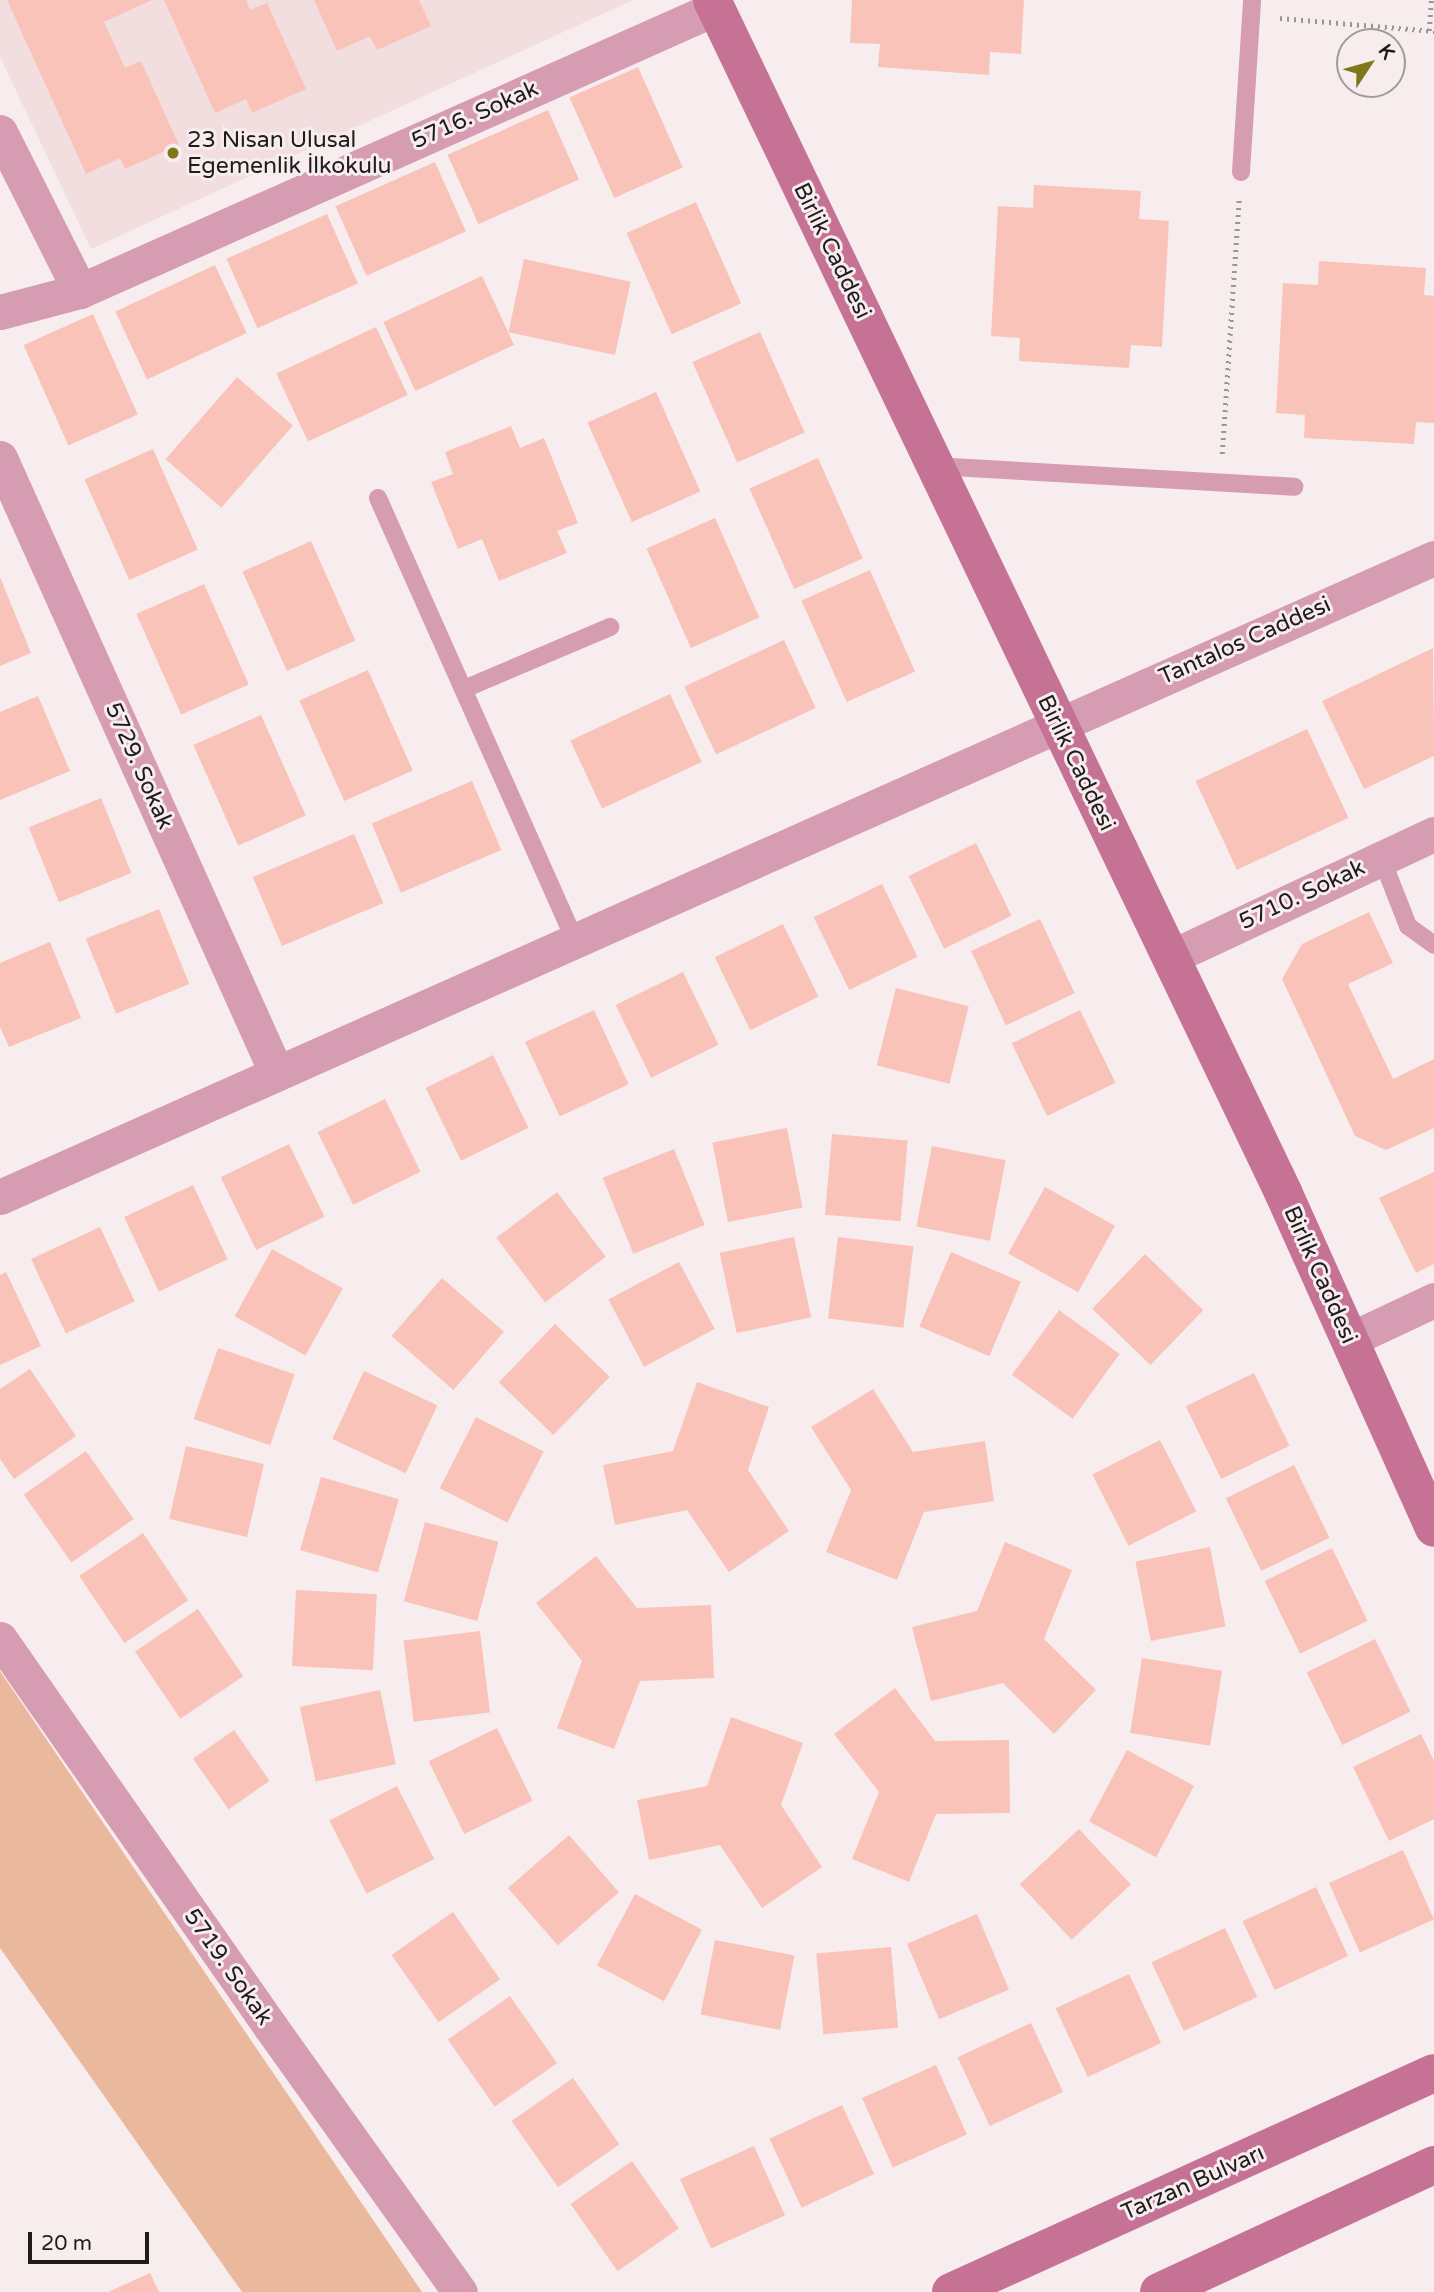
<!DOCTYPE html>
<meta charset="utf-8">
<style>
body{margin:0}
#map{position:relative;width:1434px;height:2292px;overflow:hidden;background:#f8edee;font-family:"Varela Round",sans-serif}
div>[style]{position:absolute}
.built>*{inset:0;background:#f2dedf}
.green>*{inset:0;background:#eab89d}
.building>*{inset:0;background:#f9c3b9;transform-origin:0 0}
.path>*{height:4.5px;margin-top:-2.25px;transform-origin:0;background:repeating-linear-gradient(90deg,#9c9495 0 2px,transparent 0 7px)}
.lane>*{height:18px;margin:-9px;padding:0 9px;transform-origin:9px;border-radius:9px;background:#d69cb2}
.street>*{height:35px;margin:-17.5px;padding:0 17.5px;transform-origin:17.5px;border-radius:17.5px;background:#d69cb2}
.secondary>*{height:38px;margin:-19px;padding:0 19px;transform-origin:19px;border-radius:19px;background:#c57294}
.dots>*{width:19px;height:19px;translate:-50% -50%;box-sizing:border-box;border:4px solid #f8edee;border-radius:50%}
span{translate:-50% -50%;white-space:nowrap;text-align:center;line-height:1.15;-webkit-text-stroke:6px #f8edee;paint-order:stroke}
.street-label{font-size:23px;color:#201c1c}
.poi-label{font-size:23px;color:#201c1c}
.left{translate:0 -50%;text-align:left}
.north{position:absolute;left:1336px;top:28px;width:70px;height:70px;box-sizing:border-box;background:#f8edee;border:2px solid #a2999a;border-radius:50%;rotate:54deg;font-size:19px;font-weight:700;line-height:28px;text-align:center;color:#201c1c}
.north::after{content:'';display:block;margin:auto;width:24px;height:32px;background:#80761a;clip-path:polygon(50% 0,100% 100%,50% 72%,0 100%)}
.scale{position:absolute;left:28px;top:2232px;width:121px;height:32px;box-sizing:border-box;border:4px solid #201c1c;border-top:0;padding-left:9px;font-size:21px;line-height:24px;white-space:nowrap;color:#201c1c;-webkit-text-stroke:5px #f8edee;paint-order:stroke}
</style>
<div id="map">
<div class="built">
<div style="clip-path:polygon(0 0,633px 0,91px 249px,0 57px)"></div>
</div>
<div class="green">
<div style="clip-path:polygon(0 1671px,422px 2292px,242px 2292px,0 1948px)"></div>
</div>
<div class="building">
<div style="clip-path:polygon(7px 0,152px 0,104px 22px,125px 68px,141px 61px,179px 145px,125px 169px,120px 158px,86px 174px)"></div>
<div style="clip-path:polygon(164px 0,246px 0,250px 10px,267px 3px,306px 89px,252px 113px,246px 99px,215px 113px)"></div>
<div style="clip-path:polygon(314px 0,419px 0,431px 26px,377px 50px,370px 36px,337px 51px)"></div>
<div style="clip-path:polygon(852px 0,1024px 0,1021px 54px,990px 52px,989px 75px,878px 67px,880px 44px,850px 43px)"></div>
<div style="left:638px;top:67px;width:110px;height:75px;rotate:66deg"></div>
<div style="left:548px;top:110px;width:76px;height:110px;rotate:66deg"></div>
<div style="left:435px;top:162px;width:76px;height:109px;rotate:66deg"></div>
<div style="clip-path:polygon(1034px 185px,1141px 191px,1139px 219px,1169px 221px,1162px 347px,1131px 345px,1129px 368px,1019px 361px,1020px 338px,991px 336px,998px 206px,1033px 208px)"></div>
<div style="left:696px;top:202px;width:111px;height:76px;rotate:66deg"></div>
<div style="left:327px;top:214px;width:76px;height:110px;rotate:66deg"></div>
<div style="left:524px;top:259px;width:109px;height:75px;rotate:12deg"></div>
<div style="clip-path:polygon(1319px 261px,1426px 268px,1424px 295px,1434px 296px,1434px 423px,1416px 422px,1414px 444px,1304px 438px,1305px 415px,1276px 413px,1283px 283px,1318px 285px)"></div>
<div style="left:215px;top:265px;width:75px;height:110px;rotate:65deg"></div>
<div style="left:482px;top:276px;width:76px;height:109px;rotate:65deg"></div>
<div style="left:93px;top:314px;width:110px;height:76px;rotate:66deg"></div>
<div style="left:376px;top:327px;width:75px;height:110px;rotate:65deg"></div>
<div style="left:760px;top:332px;width:110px;height:74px;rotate:66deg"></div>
<div style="left:237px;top:377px;width:74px;height:109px;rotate:41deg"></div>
<div style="left:656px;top:392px;width:109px;height:75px;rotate:66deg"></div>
<div style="clip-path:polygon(511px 426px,520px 448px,544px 438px,578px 523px,557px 531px,567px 553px,499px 581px,482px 539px,458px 549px,431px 482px,453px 474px,445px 452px)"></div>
<div style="left:153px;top:449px;width:110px;height:75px;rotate:66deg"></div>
<div style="left:818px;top:458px;width:110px;height:75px;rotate:66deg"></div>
<div style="left:715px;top:518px;width:109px;height:75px;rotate:66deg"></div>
<div style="left:311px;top:541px;width:109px;height:75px;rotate:66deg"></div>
<div style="left:870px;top:570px;width:111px;height:75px;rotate:66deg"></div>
<div style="clip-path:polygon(0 577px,31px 653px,0 666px)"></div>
<div style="left:204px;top:584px;width:110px;height:74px;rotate:66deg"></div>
<div style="left:784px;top:640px;width:75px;height:110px;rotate:65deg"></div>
<div style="clip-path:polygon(1433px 648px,1434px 756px,1364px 789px,1322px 701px)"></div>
<div style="left:368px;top:670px;width:110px;height:75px;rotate:66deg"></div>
<div style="left:670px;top:694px;width:75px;height:110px;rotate:65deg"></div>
<div style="clip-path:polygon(38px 696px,70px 771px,0 800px,0 712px)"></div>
<div style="left:261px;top:715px;width:110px;height:74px;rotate:66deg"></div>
<div style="left:1307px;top:729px;width:98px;height:123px;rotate:65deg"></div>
<div style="left:472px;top:781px;width:75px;height:109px;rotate:67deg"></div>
<div style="left:101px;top:798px;width:81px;height:78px;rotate:68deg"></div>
<div style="left:354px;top:834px;width:75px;height:110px;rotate:67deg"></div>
<div style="left:976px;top:843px;width:81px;height:75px;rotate:64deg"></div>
<div style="left:882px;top:884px;width:81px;height:76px;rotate:64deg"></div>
<div style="left:159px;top:909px;width:81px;height:79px;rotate:68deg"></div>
<div style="clip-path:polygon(1369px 912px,1393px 963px,1348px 984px,1393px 1079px,1434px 1059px,1434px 1128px,1386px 1150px,1355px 1136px,1282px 979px,1302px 944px)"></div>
<div style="left:1040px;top:919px;width:82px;height:76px;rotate:65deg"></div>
<div style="left:783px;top:924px;width:81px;height:76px;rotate:64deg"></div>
<div style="clip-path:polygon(50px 942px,81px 1018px,9px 1047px,0 1027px,0 963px)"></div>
<div style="left:683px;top:972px;width:81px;height:75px;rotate:64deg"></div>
<div style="left:896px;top:988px;width:75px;height:80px;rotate:14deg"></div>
<div style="left:594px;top:1010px;width:82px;height:76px;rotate:65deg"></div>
<div style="left:1080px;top:1010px;width:81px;height:76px;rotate:64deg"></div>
<div style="left:493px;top:1055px;width:81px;height:75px;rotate:64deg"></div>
<div style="left:385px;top:1099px;width:81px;height:75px;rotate:64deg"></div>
<div style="left:787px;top:1128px;width:81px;height:76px;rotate:79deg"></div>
<div style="left:832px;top:1134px;width:76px;height:81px;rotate:5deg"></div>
<div style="left:289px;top:1144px;width:81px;height:76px;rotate:64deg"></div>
<div style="left:932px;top:1146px;width:75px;height:82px;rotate:11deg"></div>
<div style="left:674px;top:1149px;width:82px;height:77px;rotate:68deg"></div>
<div style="clip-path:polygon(1434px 1172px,1434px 1264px,1416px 1273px,1379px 1198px)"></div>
<div style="left:193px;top:1185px;width:82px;height:76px;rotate:65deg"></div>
<div style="left:1045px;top:1187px;width:80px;height:76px;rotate:29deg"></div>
<div style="left:557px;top:1192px;width:81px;height:76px;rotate:53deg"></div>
<div style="left:100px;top:1227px;width:82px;height:76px;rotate:65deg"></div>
<div style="left:794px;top:1237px;width:82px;height:76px;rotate:78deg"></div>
<div style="left:838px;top:1237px;width:76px;height:82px;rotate:7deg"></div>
<div style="left:272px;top:1249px;width:81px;height:77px;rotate:29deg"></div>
<div style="left:951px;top:1252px;width:76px;height:81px;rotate:23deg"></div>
<div style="left:1145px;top:1254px;width:81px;height:76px;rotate:44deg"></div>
<div style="left:679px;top:1262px;width:76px;height:80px;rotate:62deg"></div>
<div style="clip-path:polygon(6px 1272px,41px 1346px,0 1365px,0 1275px)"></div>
<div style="left:442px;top:1278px;width:82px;height:77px;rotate:41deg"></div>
<div style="left:1059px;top:1310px;width:75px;height:80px;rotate:36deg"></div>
<div style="left:555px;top:1324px;width:76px;height:81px;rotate:44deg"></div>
<div style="left:218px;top:1348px;width:81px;height:75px;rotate:19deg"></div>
<div style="clip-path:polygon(30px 1369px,76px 1436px,14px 1479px,0 1459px,0 1389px)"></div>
<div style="left:364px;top:1371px;width:81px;height:75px;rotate:25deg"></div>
<div style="left:1254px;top:1373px;width:81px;height:76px;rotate:64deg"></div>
<div style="clip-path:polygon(697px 1382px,769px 1407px,748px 1470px,789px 1531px,729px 1572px,687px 1510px,615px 1525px,603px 1465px,673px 1451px)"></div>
<div style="clip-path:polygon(873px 1389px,913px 1452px,985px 1441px,994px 1501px,924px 1512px,897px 1580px,826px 1552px,851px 1490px,811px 1427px)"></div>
<div style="left:476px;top:1417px;width:76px;height:80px;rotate:27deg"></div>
<div style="left:1160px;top:1440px;width:80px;height:76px;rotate:63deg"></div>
<div style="left:186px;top:1446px;width:80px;height:75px;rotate:13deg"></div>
<div style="left:86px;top:1451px;width:83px;height:76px;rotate:55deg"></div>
<div style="left:1294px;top:1465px;width:81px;height:76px;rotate:64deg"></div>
<div style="left:321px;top:1477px;width:81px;height:76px;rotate:16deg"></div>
<div style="left:425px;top:1522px;width:76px;height:82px;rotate:15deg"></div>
<div style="left:143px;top:1533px;width:81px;height:77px;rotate:56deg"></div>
<div style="clip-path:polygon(1005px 1542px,1072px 1570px,1044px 1639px,1096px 1690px,1054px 1734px,1003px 1683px,931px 1701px,912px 1627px,977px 1611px)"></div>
<div style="left:1210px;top:1547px;width:81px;height:76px;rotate:79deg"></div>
<div style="left:1332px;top:1548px;width:81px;height:75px;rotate:64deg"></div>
<div style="clip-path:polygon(596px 1556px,637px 1608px,711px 1605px,714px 1678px,640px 1681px,614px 1749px,557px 1728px,582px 1661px,536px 1603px)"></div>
<div style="left:296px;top:1590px;width:81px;height:76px;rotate:3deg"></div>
<div style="left:198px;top:1609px;width:81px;height:76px;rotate:56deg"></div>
<div style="left:480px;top:1631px;width:82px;height:77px;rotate:83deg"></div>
<div style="left:1375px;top:1639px;width:81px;height:76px;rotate:64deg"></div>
<div style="left:1142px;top:1658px;width:81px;height:76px;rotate:9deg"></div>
<div style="clip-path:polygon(895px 1688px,935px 1741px,1009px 1740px,1010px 1813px,936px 1814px,909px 1882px,852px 1859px,879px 1792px,834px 1734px)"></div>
<div style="left:380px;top:1690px;width:76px;height:82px;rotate:78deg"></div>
<div style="clip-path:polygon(731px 1717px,803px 1743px,781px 1805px,822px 1867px,762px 1908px,720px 1845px,649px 1860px,637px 1800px,707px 1786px)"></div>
<div style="left:497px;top:1728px;width:81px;height:76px;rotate:64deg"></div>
<div style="left:234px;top:1730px;width:62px;height:50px;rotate:55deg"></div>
<div style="clip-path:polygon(1421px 1734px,1434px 1761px,1434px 1819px,1389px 1841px,1353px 1767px)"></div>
<div style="left:1127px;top:1750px;width:76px;height:81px;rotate:28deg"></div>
<div style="left:397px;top:1786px;width:82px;height:76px;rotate:63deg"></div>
<div style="left:1079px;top:1829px;width:76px;height:81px;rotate:47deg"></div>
<div style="left:569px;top:1835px;width:76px;height:81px;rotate:49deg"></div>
<div style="left:1403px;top:1850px;width:76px;height:81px;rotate:66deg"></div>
<div style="left:1316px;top:1887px;width:76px;height:81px;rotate:65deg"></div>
<div style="left:635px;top:1894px;width:76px;height:81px;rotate:28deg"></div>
<div style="left:453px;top:1912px;width:82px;height:75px;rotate:55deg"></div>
<div style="left:977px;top:1914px;width:82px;height:76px;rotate:67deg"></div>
<div style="left:1225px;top:1928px;width:76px;height:81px;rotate:65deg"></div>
<div style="left:715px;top:1940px;width:81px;height:76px;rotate:11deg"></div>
<div style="left:891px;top:1947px;width:81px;height:75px;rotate:85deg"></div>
<div style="left:1129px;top:1974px;width:76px;height:81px;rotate:65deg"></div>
<div style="left:510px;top:1996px;width:82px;height:76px;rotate:55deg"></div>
<div style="left:1031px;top:2023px;width:76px;height:81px;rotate:65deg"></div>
<div style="left:936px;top:2065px;width:76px;height:81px;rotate:66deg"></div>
<div style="left:573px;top:2078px;width:81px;height:75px;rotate:55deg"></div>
<div style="left:842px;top:2105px;width:76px;height:80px;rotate:65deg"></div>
<div style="left:754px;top:2146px;width:76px;height:81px;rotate:66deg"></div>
<div style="left:632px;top:2161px;width:82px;height:75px;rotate:55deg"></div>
<div style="clip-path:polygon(150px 2273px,159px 2292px,108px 2292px)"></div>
</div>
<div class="path">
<div style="left:1280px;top:18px;width:155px;rotate:4.8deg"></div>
<div style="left:1429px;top:31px;width:31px;rotate:-86deg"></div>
<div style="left:1222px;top:454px;width:255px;rotate:-86.2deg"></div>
</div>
<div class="lane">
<div style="left:1241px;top:172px;width:172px;rotate:-86.3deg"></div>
<div style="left:934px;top:466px;width:361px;rotate:3.3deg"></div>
<div style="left:378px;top:498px;width:486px;rotate:66deg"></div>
<div style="left:464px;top:689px;width:159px;rotate:-23deg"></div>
<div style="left:1381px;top:857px;width:74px;rotate:68.6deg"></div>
<div style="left:1408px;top:926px;width:32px;rotate:36deg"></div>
</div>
<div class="street">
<div style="left:0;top:132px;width:178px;rotate:63.3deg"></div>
<div style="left:0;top:312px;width:83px;rotate:-14.7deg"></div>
<div style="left:80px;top:291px;width:696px;rotate:-23.99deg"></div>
<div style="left:0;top:458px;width:675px;rotate:65.79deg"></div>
<div style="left:1171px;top:957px;width:290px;rotate:-25.1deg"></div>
<div style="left:0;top:1197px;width:1570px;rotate:-24.02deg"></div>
<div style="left:1349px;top:1340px;width:94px;rotate:-25.2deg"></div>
<div style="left:0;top:1639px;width:472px;rotate:55.1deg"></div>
<div style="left:270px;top:2026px;width:327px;rotate:54.5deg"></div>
</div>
<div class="secondary">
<div style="left:712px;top:0;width:1322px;rotate:64.4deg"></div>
<div style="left:1283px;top:1192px;width:368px;rotate:65.8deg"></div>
<div style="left:951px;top:2292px;width:530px;rotate:-24.39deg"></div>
<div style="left:1159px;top:2292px;width:303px;rotate:-24.8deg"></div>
</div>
<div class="dots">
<div style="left:173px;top:153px;background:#80761a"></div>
</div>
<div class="street-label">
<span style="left:475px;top:115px;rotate:-24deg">5716. Sokak</span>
<span style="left:832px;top:251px;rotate:64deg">Birlik Caddesi</span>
<span style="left:1245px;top:641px;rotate:-24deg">Tantalos Caddesi</span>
<span style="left:1076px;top:763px;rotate:64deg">Birlik Caddesi</span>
<span style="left:139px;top:766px;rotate:66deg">5729. Sokak</span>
<span style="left:1302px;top:895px;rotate:-25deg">5710. Sokak</span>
<span style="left:1320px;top:1275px;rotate:66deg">Birlik Caddesi</span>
<span style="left:228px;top:1967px;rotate:55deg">5719. Sokak</span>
<span style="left:1193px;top:2183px;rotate:-24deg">Tarzan Bulvarı</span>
</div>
<div class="poi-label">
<span class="left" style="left:187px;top:153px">23 Nisan Ulusal<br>Egemenlik İlkokulu</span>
</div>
<div class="north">K</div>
<div class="scale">20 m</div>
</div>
